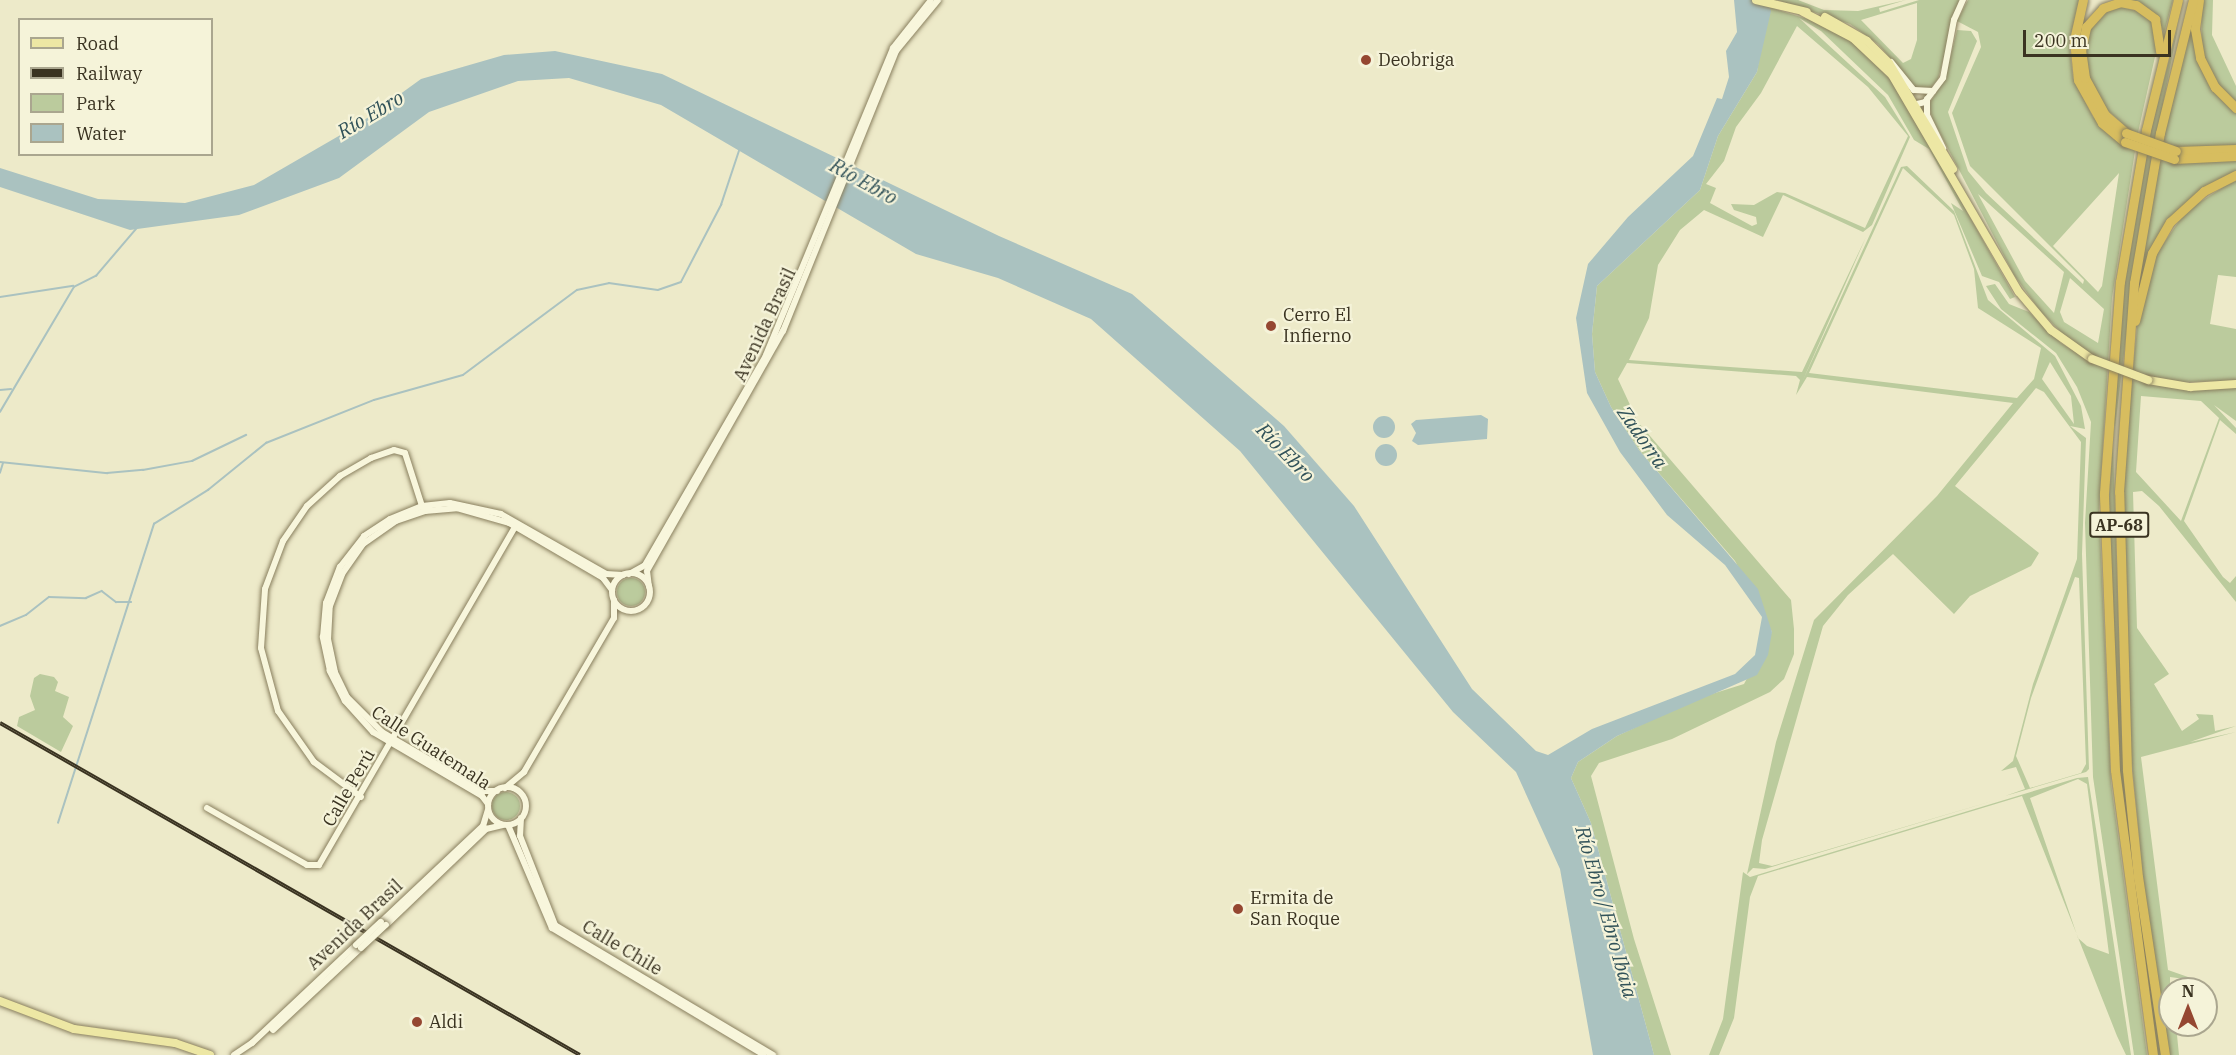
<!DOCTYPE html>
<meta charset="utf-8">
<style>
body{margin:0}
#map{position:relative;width:2236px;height:1055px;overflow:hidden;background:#edeac9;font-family:"IBM Plex Serif",serif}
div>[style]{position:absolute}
.green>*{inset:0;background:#bbcb9d}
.round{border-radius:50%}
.water>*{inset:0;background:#aac2c0}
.stream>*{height:1.5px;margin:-0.75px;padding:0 0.75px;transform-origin:0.75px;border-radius:0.75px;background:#aac2c0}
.roads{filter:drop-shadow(0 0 2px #897f5e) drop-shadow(0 0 2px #897f5e)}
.minor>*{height:6px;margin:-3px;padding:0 3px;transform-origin:3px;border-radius:3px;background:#f8f6dc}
.minor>.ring{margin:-3px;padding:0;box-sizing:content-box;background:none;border:6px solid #f8f6dc;border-radius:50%}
.major>*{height:8px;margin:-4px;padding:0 4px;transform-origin:4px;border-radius:4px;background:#ede7a4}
.highway>*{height:9px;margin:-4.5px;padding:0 4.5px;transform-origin:4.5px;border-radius:4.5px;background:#d7bd5f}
.rail>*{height:4px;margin-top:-2px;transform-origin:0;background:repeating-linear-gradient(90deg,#f5f3d9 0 4.5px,#3a3321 0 9px);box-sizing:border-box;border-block:2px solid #3a3321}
.bridges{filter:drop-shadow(0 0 2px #897f5e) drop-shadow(0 0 2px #897f5e)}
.minor-bridge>*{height:6px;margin:-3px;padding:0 3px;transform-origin:3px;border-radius:3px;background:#f8f6dc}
.major-bridge>*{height:8px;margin:-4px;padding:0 4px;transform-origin:4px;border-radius:4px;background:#ede7a4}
.highway-bridge>*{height:9px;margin:-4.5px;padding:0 4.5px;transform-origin:4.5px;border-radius:4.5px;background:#d7bd5f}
.dots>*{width:16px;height:16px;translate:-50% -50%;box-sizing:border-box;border:3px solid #f5f3d9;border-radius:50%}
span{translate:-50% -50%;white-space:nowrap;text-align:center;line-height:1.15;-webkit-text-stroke:4.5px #f5f3d9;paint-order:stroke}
.shield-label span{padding:2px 4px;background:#f5f3d9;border:2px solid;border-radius:4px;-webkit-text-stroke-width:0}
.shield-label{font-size:16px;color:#3a3321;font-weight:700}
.poi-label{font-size:18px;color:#3a3321}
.left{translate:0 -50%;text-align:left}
.street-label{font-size:18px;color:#3a3321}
.water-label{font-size:20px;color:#315259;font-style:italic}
.legend{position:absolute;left:18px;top:18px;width:195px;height:138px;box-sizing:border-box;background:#f5f3d9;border:2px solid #aaa68f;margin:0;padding:8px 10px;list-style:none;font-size:18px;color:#3a3321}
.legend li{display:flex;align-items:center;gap:12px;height:30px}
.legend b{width:30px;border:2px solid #aaa68f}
.north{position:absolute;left:2158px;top:977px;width:60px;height:60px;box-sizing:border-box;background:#f5f3d9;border:2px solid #aaa68f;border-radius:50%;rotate:0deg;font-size:16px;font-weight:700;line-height:24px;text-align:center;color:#3a3321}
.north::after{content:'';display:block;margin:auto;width:21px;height:27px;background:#954731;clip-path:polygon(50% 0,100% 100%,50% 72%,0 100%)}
.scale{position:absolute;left:2023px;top:30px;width:148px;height:27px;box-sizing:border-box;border:3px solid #3a3321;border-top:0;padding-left:8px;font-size:18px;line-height:21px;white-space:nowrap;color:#3a3321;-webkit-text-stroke:4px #f5f3d9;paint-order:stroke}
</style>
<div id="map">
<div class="green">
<div style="clip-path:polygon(evenodd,1768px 0,1798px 0,1824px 10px,1858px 11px,1906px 0,1879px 8px,1880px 12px,1919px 0,1959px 0,1938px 79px,1929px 90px,1918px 90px,1878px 44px,1850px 24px,1777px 0,1775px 9px,1817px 22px,1850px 40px,1895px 84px,2015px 297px,2010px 299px,1999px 282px,1982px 276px,1951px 203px,1963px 211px,1929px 149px,1914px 140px,1888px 95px,1821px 31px,1799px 18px,1885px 97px,1910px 137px,1872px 225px,1863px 232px,1783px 195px,1763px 237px,1704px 210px,1680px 230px,1658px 265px,1649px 318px,1629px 360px,1802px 372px,1866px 237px,1803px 380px,1901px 167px,1907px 166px,1954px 211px,1988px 300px,2055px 356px,2081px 406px,2085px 429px,2070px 426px,2086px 438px,2082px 554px,2089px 769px,2086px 772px,2005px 796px,2025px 789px,2016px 767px,2001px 771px,2013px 761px,2033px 684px,2077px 559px,2081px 442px,2044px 392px,2036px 388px,1955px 486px,2039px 553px,2031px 566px,1970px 596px,1954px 614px,1893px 554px,1848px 595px,1823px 626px,1762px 840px,1759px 863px,1772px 866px,1999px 799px,1765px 869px,1753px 868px,1747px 874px,1776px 742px,1814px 620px,1937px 496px,2013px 403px,1807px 377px,1796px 395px,1800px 380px,1796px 376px,1627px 363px,1618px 379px,1638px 422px,1791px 600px,1794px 629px,1794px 654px,1784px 679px,1770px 692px,1672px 739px,1599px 763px,1591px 776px,1634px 939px,1671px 1055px,1654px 1055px,1591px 823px,1571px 778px,1578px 762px,1617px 736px,1699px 698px,1744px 684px,1772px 632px,1735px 561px,1639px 450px,1611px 407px,1595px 372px,1592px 334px,1597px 286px,1700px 190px,1718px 136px,1757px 72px,1768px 0,1917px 3px,1917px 40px,1911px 59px,1903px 63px,1861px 20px,1917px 3px,1768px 0,1797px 26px,1868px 87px,1908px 136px,1865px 228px,1785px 193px,1777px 192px,1754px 205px,1731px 204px,1734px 210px,1756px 217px,1757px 224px,1752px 226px,1710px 203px,1716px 188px,1706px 184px,1724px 161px,1736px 127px,1761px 93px,1797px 26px,1768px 0,1903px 168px,1954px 215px,1974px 269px,1978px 308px,2041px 348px,2034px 379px,2017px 398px,1809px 373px,1903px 168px,1768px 0,2050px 362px,2071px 396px,2074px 424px,2042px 379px,2050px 362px,1768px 0,2075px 577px,2079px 578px,2086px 764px,2081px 773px,2030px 788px,2016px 756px,2031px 698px,2075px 577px)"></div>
<div style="clip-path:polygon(evenodd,1968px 0,2079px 0,2069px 43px,2073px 78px,2093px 117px,2135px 151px,2112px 298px,2099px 510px,2111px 783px,2147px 1055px,2134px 1055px,2093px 777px,2085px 523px,2091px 422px,2077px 387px,2056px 353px,2001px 309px,1986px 286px,1995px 284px,2009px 304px,2029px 312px,2061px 343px,2091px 362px,2041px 312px,2014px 275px,1932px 118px,1929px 104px,1945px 79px,1957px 30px,1971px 31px,1977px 41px,1948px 112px,1968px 171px,1986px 193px,2083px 284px,2084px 280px,1970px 166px,1952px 113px,1981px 47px,1978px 32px,1957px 21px,1968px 0,2119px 173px,2102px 286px,2098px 292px,2053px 246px,2119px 173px,1968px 0,1978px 194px,2064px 272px,2054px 313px,2025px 281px,1978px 194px,1968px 0,2070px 278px,2104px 309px,2098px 343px,2064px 322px,2060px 312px,2070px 278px)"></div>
<div style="clip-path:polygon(2127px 0,2173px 0,2164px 33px,2159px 21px)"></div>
<div style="clip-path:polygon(2201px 0,2213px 0,2212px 35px,2236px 86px,2236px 103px,2216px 82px,2202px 53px)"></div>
<div style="clip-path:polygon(2121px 7px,2144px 13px,2154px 25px,2157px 48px,2137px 137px,2102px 105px,2090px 81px,2085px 45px,2091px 27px,2104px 12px)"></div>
<div style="clip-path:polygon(2191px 25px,2199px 63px,2236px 111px,2236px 146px,2173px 162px,2236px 160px,2236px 172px,2174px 215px,2139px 285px,2162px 145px)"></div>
<div style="clip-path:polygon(2178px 26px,2139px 229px,2115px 427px,2111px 411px,2122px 292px,2144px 157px)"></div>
<div style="clip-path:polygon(evenodd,2236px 179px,2236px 277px,2218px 275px,2210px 324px,2236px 329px,2236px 381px,2177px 382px,2146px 377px,2145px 383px,2184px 390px,2236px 388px,2236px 421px,2214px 405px,2236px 428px,2236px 434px,2220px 420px,2184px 521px,2223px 577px,2230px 583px,2236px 576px,2236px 602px,2159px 506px,2142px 491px,2133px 492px,2137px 628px,2169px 674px,2154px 684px,2182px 731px,2199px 719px,2196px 714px,2213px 715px,2215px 731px,2236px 726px,2190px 742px,2236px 732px,2141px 757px,2168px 970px,2188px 977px,2194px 989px,2185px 979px,2170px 977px,2170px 1025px,2176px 1025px,2179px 1055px,2169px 1055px,2146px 908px,2127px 711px,2123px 473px,2138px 318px,2155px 256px,2186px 211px,2236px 179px,2141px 396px,2201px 401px,2219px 418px,2181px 521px,2136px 472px,2141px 396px)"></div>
<div style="clip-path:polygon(2113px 444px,2122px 749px,2140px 920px,2161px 1055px,2156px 1055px,2117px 750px,2108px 513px)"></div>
<div class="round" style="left:617px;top:578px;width:28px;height:28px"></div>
<div style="clip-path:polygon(40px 674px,54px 677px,58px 682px,55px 691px,69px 697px,63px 717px,73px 726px,61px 752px,17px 726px,19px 717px,35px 710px,30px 696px,34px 678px)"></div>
<div style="clip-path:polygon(evenodd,2088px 777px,2131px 1055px,2126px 1055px,2117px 1036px,2022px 796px,1758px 876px,1750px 897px,1734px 1018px,1719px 1055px,1709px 1055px,1723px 1019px,1743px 872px,1750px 877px,2077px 778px,2088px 777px,2078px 779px,2087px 784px,2109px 954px,2087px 946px,2078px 938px,2030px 798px,2078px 779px)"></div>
<div class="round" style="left:492px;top:792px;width:28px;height:28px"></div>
</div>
<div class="water">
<div style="clip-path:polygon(1734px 0,1768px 0,1771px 11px,1757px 72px,1718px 136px,1700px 190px,1597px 286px,1592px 334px,1595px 372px,1611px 407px,1639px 450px,1758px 589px,1772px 632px,1768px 655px,1757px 675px,1617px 736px,1578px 762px,1571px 778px,1591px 823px,1654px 1055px,1593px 1055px,1560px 869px,1516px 772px,1453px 712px,1240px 451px,1091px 319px,998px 278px,916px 254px,661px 105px,569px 78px,518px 81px,429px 112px,339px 178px,239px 215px,130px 230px,0 187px,0 168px,98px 199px,185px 203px,254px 185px,356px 126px,421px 79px,504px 55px,555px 51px,662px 74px,999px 236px,1132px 294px,1284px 426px,1354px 506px,1472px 689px,1536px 751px,1548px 755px,1592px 729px,1735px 674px,1755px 655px,1762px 617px,1725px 565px,1667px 515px,1620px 452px,1587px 393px,1576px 318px,1588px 264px,1628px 217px,1693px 156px,1717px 98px,1722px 99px,1729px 77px,1726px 51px,1737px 32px)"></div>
<div style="clip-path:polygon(1481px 415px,1488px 419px,1487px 439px,1418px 445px,1412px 441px,1416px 433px,1411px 424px,1416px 420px)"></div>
<div class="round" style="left:1373px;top:416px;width:22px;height:22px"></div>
<div class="round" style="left:1375px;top:444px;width:22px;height:22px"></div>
</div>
<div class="stream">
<div style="left:0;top:297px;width:74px;rotate:-8.6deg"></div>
<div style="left:0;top:390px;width:11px;rotate:-5deg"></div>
<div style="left:0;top:412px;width:145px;rotate:-59.4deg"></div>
<div style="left:74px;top:287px;width:25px;rotate:-27deg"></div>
<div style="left:96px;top:276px;width:62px;rotate:-49.6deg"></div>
<div style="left:0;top:462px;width:108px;rotate:5.9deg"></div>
<div style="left:107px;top:473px;width:36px;rotate:-5deg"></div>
<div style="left:143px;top:470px;width:50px;rotate:-10.4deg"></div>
<div style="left:192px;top:461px;width:60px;rotate:-25.7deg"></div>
<div style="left:0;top:473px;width:10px;rotate:-73deg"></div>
<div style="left:0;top:626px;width:28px;rotate:-23deg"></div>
<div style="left:26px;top:615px;width:29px;rotate:-38deg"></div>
<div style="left:49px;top:597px;width:37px;rotate:2deg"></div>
<div style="left:86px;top:598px;width:17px;rotate:-24deg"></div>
<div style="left:102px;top:591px;width:18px;rotate:38deg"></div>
<div style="left:116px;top:602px;width:15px"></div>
<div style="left:58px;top:823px;width:314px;rotate:-72.2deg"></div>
<div style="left:154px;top:524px;width:64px;rotate:-32.2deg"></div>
<div style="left:208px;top:490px;width:75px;rotate:-39deg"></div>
<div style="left:266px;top:443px;width:116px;rotate:-21.7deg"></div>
<div style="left:374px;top:400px;width:92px;rotate:-15.7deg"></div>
<div style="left:463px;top:375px;width:142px;rotate:-36.7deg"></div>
<div style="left:577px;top:290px;width:33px;rotate:-12deg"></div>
<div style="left:609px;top:283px;width:49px;rotate:8.1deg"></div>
<div style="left:658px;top:290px;width:24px;rotate:-19deg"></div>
<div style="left:681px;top:282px;width:87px;rotate:-62.5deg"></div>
<div style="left:721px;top:205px;width:57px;rotate:-71.6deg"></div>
</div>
<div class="roads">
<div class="minor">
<div style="left:1891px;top:62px;width:36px;rotate:51deg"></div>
<div style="left:1914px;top:90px;width:19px;rotate:3deg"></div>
<div style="left:1927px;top:99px;width:16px;rotate:90deg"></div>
<div style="left:1927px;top:115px;width:37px;rotate:64deg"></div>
<div style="left:1917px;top:104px;width:8px;rotate:-14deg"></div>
<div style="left:1925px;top:102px;width:30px;rotate:-53deg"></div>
<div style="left:1943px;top:78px;width:59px;rotate:-79.3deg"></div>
<div style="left:1954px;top:20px;width:22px;rotate:-66deg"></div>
<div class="ring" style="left:612px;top:573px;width:32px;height:32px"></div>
<div style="left:629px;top:574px;width:18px;rotate:-29deg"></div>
<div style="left:645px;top:565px;width:242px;rotate:-60deg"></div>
<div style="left:766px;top:355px;width:332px;rotate:-67.5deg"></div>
<div style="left:893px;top:48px;width:61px;rotate:-51.6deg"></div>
<div style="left:649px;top:587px;width:16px;rotate:-97deg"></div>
<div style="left:647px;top:571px;width:276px;rotate:-60.5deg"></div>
<div style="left:783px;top:331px;width:302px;rotate:-68deg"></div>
<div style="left:896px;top:51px;width:66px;rotate:-50.5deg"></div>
<div class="ring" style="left:488px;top:787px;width:32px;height:32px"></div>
<div style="left:505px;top:788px;width:25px;rotate:-40deg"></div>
<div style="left:524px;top:772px;width:178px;rotate:-59.7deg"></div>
<div style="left:614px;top:618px;width:18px;rotate:-90deg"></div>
<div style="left:497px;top:791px;width:14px;rotate:180deg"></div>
<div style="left:483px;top:791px;width:117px;rotate:-149.7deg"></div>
<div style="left:382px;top:732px;width:49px;rotate:-135deg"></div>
<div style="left:347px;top:697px;width:28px;rotate:-116deg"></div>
<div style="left:335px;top:672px;width:33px;rotate:-102deg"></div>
<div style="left:328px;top:640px;width:34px;rotate:-87deg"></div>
<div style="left:330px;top:606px;width:34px;rotate:-69deg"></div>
<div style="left:342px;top:574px;width:37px;rotate:-55deg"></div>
<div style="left:363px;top:544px;width:40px;rotate:-34.9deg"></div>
<div style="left:396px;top:521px;width:31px;rotate:-19deg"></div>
<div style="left:425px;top:511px;width:32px;rotate:-5deg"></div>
<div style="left:457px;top:508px;width:54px;rotate:16.1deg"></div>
<div style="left:509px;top:523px;width:109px;rotate:30.3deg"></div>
<div style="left:603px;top:578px;width:15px;rotate:53deg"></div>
<div style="left:361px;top:797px;width:59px;rotate:-143.3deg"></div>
<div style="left:314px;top:762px;width:62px;rotate:-125.2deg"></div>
<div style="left:278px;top:711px;width:65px;rotate:-105.1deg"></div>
<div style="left:261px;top:648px;width:59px;rotate:-86.1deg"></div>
<div style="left:265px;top:589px;width:51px;rotate:-69.4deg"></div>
<div style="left:283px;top:541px;width:42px;rotate:-55.6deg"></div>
<div style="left:307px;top:506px;width:45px;rotate:-42.3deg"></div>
<div style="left:340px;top:476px;width:36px;rotate:-30deg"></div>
<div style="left:371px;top:458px;width:24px;rotate:-19deg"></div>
<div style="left:394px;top:450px;width:11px;rotate:15deg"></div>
<div style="left:405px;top:453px;width:56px;rotate:72.2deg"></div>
<div style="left:488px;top:804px;width:10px;rotate:-127deg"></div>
<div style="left:482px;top:796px;width:126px;rotate:-149.6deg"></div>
<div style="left:373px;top:732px;width:42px;rotate:-132.1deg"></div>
<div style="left:345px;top:701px;width:34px;rotate:-117deg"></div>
<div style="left:330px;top:671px;width:35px;rotate:-102deg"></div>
<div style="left:323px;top:637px;width:34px;rotate:-85deg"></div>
<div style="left:326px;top:603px;width:39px;rotate:-69deg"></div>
<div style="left:340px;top:567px;width:39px;rotate:-52deg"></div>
<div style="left:364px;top:536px;width:31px;rotate:-33deg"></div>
<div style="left:390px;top:519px;width:35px;rotate:-22deg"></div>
<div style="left:422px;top:506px;width:28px;rotate:-6deg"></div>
<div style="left:450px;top:503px;width:52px;rotate:12.2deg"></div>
<div style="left:501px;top:514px;width:121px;rotate:29.7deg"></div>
<div style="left:606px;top:574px;width:17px;rotate:3deg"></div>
<div style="left:207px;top:808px;width:115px;rotate:29.7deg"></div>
<div style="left:307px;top:865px;width:12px"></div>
<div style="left:319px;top:865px;width:393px;rotate:-59.9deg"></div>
<div style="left:521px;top:818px;width:18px;rotate:93deg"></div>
<div style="left:520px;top:836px;width:96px;rotate:68.5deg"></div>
<div style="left:555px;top:925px;width:254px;rotate:30.8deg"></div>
<div style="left:508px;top:825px;width:112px;rotate:66.9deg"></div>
<div style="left:552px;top:928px;width:247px;rotate:30.9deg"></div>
<div style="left:381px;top:922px;width:140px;rotate:-43.3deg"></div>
<div style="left:483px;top:826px;width:17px;rotate:-73deg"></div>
<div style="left:386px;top:925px;width:139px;rotate:-43.8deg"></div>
<div style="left:486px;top:829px;width:17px;rotate:-13deg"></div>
<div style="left:273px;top:1030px;width:120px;rotate:-43deg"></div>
<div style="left:234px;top:1055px;width:22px;rotate:-34deg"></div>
<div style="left:252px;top:1043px;width:143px;rotate:-43.3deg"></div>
</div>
<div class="major">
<div style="left:1756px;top:0;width:52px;rotate:13.2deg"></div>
<div style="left:1803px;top:12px;width:56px;rotate:27.5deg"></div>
<div style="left:1853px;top:38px;width:54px;rotate:43.5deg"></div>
<div style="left:1892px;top:75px;width:251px;rotate:59.7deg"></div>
<div style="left:2019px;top:292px;width:50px;rotate:49.9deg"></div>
<div style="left:2051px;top:330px;width:50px;rotate:35.3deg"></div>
<div style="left:1825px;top:17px;width:48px;rotate:29.7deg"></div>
<div style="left:1867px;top:41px;width:31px;rotate:45deg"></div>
<div style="left:1889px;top:63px;width:124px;rotate:58.9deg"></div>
<div style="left:2148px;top:380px;width:43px;rotate:9.5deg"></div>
<div style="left:2190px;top:387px;width:46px;rotate:-3.7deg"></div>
<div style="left:0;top:1001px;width:79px;rotate:20.7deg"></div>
<div style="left:74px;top:1029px;width:102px;rotate:7.9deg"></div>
<div style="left:175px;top:1043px;width:37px;rotate:19deg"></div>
</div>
<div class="highway">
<div style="left:2083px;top:0;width:41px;rotate:102.7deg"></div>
<div style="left:2074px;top:40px;width:40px;rotate:84.3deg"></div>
<div style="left:2078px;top:80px;width:49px;rotate:60.8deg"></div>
<div style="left:2102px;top:123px;width:30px;rotate:40deg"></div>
<div style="left:2199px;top:0;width:29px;rotate:98deg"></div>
<div style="left:2195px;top:29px;width:29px;rotate:80deg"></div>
<div style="left:2200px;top:58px;width:33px;rotate:63deg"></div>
<div style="left:2215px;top:87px;width:30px;rotate:45deg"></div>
<div style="left:2126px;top:133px;width:28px;rotate:-139deg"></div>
<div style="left:2105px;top:115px;width:42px;rotate:-118.4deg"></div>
<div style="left:2085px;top:78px;width:27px;rotate:-98deg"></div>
<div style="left:2081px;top:51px;width:25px;rotate:-78deg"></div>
<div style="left:2086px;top:27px;width:25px;rotate:-48deg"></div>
<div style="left:2103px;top:8px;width:18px;rotate:-19deg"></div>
<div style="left:2120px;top:2px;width:16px;rotate:11deg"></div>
<div style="left:2136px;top:5px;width:24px;rotate:36deg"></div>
<div style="left:2155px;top:19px;width:33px;rotate:81deg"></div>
<div style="left:2176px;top:151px;width:60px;rotate:-1.9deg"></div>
<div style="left:2174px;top:159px;width:62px;rotate:-2.8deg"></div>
<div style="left:2135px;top:321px;width:70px;rotate:-76deg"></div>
<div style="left:2152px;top:253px;width:36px;rotate:-60deg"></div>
<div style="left:2170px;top:222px;width:46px;rotate:-42.4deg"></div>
<div style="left:2204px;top:191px;width:36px;rotate:-27deg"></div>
<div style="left:2153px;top:1055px;width:288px;rotate:-97.6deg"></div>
<div style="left:2115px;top:770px;width:277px;rotate:-92.3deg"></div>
<div style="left:2104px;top:493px;width:212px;rotate:-85.7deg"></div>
<div style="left:2120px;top:282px;width:154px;rotate:-80.3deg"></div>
<div style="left:2146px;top:130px;width:134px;rotate:-76.2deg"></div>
<div style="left:2165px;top:1055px;width:180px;rotate:-98.6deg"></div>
<div style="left:2138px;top:877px;width:108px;rotate:-95.9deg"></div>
<div style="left:2127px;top:770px;width:278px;rotate:-91.6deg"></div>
<div style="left:2119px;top:492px;width:210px;rotate:-85.9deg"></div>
<div style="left:2134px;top:283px;width:152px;rotate:-80.2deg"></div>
<div style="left:2160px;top:133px;width:137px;rotate:-76.1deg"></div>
</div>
</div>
<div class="rail">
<div style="left:0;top:723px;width:668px;rotate:29.79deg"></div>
</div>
<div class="bridges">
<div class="minor-bridge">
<div style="left:356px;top:945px;width:34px;rotate:-43deg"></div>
<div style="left:361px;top:948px;width:34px;rotate:-43deg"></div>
</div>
<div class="major-bridge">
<div style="left:2092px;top:359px;width:60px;rotate:20.6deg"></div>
</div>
<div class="highway-bridge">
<div style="left:2126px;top:133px;width:53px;rotate:19.8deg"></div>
<div style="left:2125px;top:142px;width:52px;rotate:19.1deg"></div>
</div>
</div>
<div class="dots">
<div style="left:1366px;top:60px;background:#954731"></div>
<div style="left:1271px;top:326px;background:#954731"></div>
<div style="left:1238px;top:909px;background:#954731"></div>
<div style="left:417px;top:1022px;background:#954731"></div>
</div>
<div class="shield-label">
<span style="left:2119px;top:525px">AP-68</span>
</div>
<div class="poi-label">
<span class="left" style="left:1378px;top:60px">Deobriga</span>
<span class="left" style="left:1283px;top:326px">Cerro El<br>Infierno</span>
<span class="left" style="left:1250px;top:909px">Ermita de<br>San Roque</span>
<span class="left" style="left:429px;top:1022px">Aldi</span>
</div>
<div class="street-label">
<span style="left:765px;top:325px;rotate:-65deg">Avenida Brasil</span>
<span style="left:431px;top:748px;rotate:33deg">Calle Guatemala</span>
<span style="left:349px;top:788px;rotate:-60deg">Calle Perú</span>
<span style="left:355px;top:925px;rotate:-43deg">Avenida Brasil</span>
<span style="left:622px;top:948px;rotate:31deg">Calle Chile</span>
</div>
<div class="water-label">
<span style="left:370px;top:114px;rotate:-31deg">Río Ebro</span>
<span style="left:864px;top:181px;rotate:29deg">Río Ebro</span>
<span style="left:1643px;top:437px;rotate:55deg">Zadorra</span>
<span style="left:1286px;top:452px;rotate:46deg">Río Ebro</span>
<span style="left:1607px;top:912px;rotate:74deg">Río Ebro / Ebro Ibaia</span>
</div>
<ul class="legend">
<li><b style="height:8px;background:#ede7a4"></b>Road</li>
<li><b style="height:8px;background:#3a3321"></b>Railway</li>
<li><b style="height:16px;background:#bbcb9d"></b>Park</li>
<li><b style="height:16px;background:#aac2c0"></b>Water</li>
</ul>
<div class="north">N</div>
<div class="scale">200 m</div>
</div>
